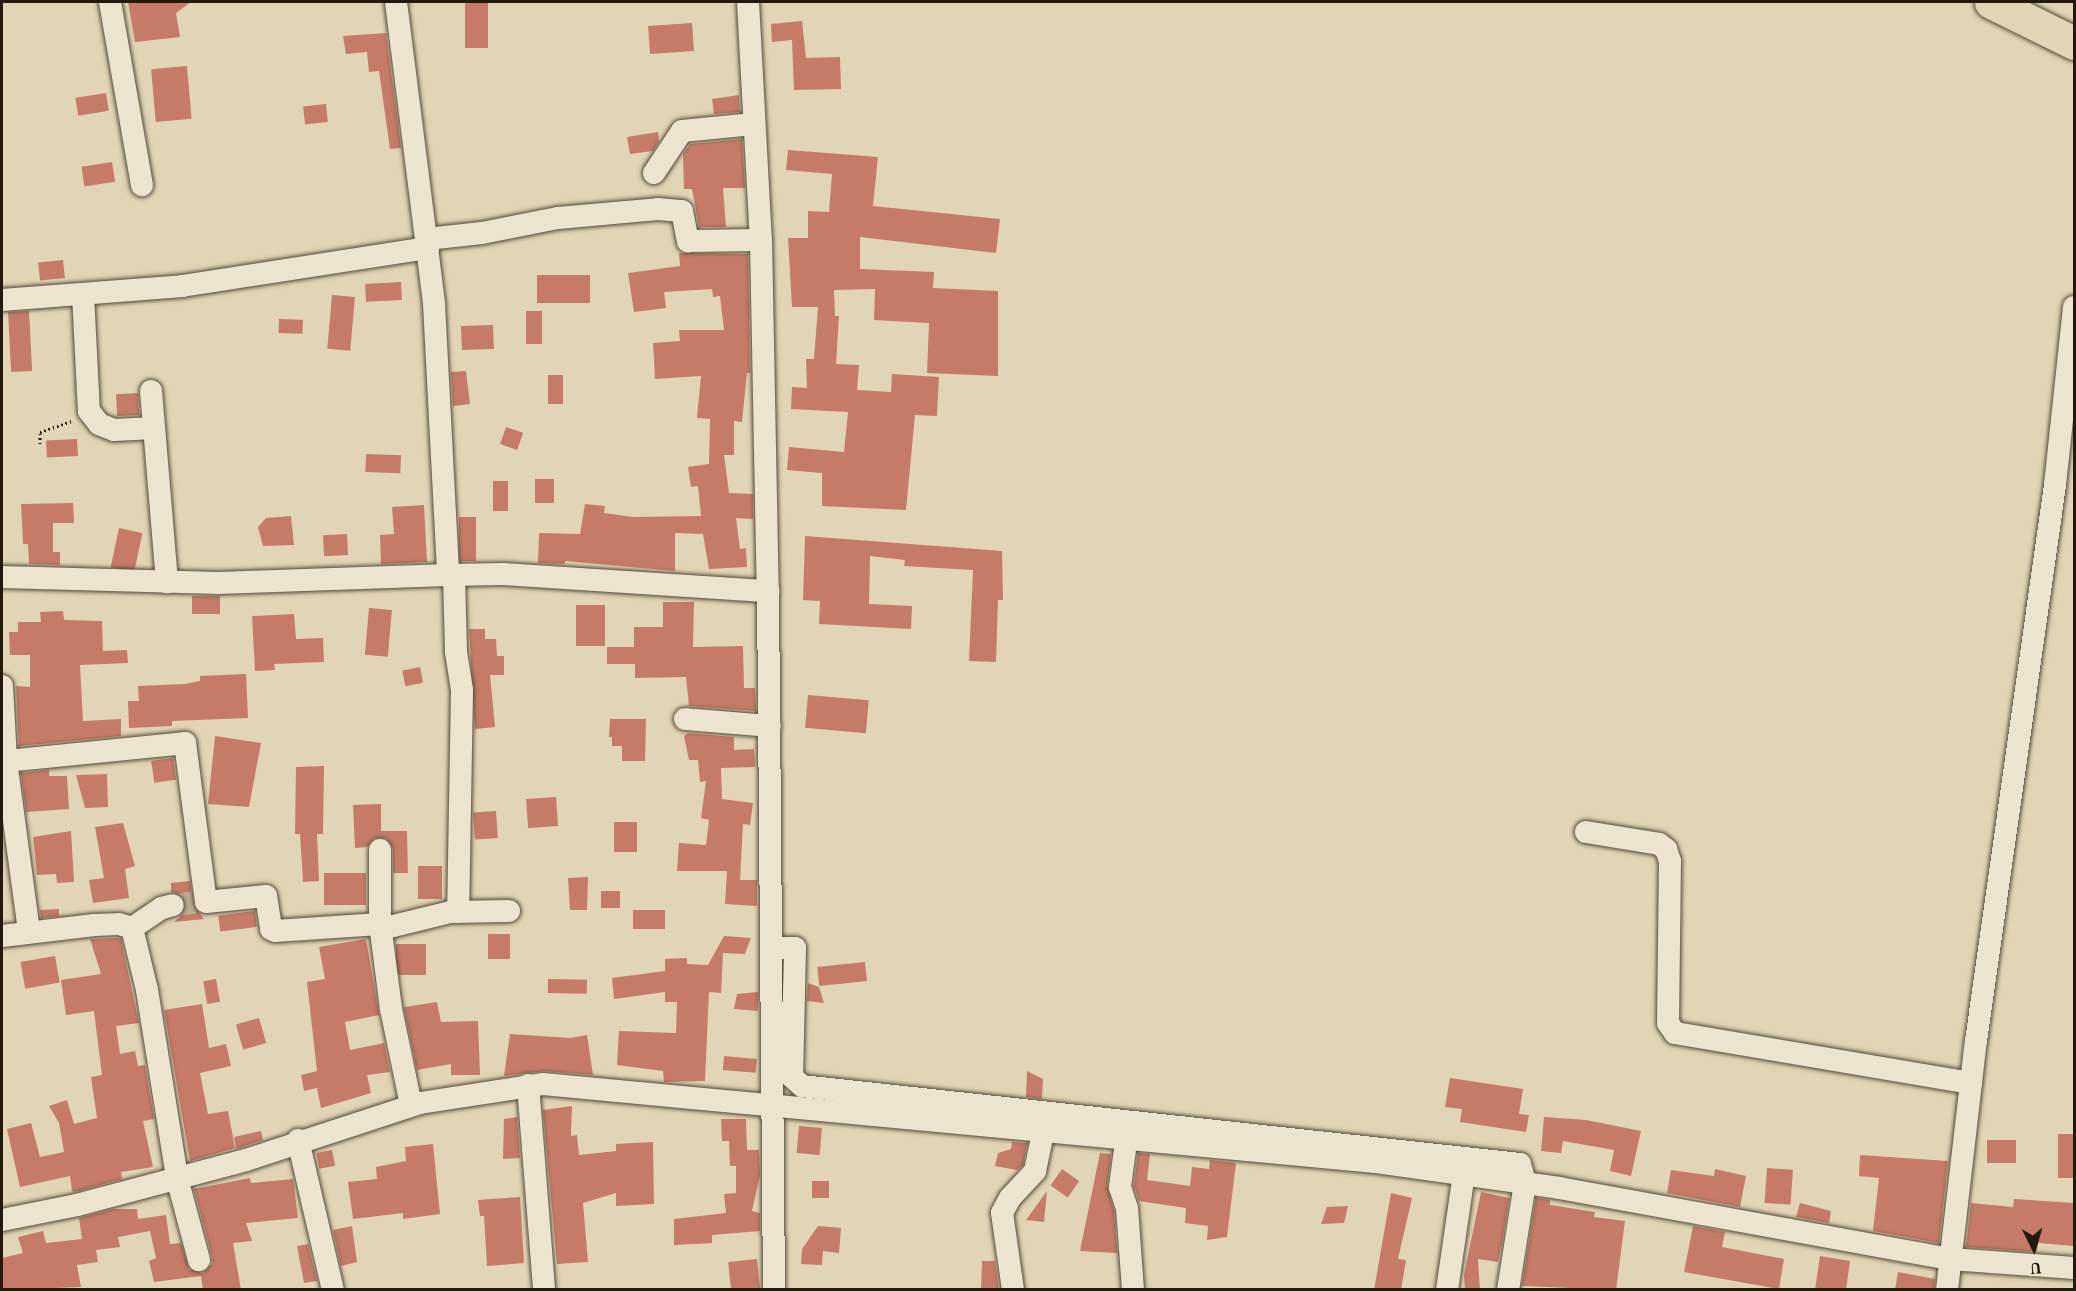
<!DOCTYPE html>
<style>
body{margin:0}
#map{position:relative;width:2076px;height:1291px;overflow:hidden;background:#e1d5b5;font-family:Vollkorn,serif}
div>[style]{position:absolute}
.building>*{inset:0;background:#c67b68;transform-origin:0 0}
.minor-tunnel>*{height:22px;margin-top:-11px;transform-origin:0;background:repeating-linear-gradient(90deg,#bbaf94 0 22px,transparent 0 33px)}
.path>*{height:3px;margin-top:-1.5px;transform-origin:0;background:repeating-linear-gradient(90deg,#24190e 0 1.5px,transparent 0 4.5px)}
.roads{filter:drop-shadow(0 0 2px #534838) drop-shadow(0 0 2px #534838)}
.minor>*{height:22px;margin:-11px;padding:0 11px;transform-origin:11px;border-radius:11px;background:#ece4cf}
.highway>*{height:33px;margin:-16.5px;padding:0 16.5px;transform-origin:16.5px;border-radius:16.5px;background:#e1d5b5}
span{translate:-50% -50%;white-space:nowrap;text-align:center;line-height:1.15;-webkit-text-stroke:4.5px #ece4cf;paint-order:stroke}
.frame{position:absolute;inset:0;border:3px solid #24190e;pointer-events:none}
.north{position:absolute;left:2004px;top:1219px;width:60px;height:60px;-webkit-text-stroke:4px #ece4cf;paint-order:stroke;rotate:175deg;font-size:16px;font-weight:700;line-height:24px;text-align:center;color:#24190e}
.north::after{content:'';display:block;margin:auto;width:21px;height:27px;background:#24190e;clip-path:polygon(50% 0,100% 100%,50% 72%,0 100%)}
</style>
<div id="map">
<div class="building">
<div style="clip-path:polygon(128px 2px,191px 2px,176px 13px,180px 37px,135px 42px)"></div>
<div style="left:465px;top:2px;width:23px;height:46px"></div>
<div style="clip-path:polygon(802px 21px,806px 58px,840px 57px,841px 89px,794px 90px,792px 40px,772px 42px,771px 24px)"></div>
<div style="left:692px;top:23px;width:28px;height:44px;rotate:86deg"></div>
<div style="clip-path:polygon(386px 33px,401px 148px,390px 149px,379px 71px,369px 72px,367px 52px,346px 54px,343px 36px)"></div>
<div style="left:187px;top:66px;width:53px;height:36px;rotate:85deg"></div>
<div style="left:106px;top:93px;width:18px;height:31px;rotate:81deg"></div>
<div style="clip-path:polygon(739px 95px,740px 112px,714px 114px,712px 99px)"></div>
<div style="left:326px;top:104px;width:18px;height:23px;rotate:84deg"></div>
<div style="clip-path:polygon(658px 132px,659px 141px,653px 151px,630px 154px,627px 137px)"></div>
<div style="clip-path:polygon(742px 139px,745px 188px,723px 188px,726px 227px,699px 227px,692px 189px,684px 189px,683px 154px,690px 144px)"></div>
<div style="clip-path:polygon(788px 150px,878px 157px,873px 206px,1000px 219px,996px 253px,860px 237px,860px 269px,934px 272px,933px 288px,998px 291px,998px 376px,927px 373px,929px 323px,874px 320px,875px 289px,834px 290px,835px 316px,839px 316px,836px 364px,859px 365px,857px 390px,891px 392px,892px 374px,939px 377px,937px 416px,915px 415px,906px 510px,822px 506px,822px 473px,787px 470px,789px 447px,844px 452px,848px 412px,791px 409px,792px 387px,807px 388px,806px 359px,814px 359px,818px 307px,792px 307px,788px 238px,808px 238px,808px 211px,829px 212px,832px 174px,786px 170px)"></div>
<div style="left:112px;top:162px;width:20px;height:31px;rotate:81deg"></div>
<div style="clip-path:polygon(679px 253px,748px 254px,750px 373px,747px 373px,742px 422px,734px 421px,734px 455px,724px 455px,729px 493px,753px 494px,753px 519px,736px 518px,740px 549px,746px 548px,747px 567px,709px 569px,703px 534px,675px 533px,675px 571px,565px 561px,565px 564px,538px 563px,539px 533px,580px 534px,585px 504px,605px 506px,604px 513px,633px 517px,701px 516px,698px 486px,691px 487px,688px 467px,709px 464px,710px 419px,697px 418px,701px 376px,655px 379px,653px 343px,680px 341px,679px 330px,724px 330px,720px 296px,713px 297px,712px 289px,664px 292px,666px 308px,634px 312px,628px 273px,680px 266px)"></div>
<div style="left:63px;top:260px;width:18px;height:25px;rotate:84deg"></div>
<div style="left:537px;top:275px;width:53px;height:28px"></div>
<div style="left:401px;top:282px;width:18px;height:36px;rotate:87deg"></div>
<div style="left:332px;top:295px;width:23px;height:54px;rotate:5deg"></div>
<div style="left:29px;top:311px;width:60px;height:21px;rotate:87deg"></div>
<div style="left:526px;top:311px;width:16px;height:33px"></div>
<div style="left:279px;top:319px;width:24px;height:14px;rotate:2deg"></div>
<div style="left:493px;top:325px;width:24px;height:32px;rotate:88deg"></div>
<div style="clip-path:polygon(466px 371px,470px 404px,453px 406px,451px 372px)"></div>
<div style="left:548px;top:375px;width:15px;height:29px"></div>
<div style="left:138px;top:393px;width:22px;height:22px;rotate:87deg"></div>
<div style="left:506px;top:427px;width:18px;height:18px;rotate:19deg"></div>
<div style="left:77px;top:439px;width:17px;height:31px;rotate:87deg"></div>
<div style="left:366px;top:454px;width:35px;height:18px;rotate:2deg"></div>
<div style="left:535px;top:479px;width:19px;height:24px"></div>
<div style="left:493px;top:481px;width:15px;height:30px"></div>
<div style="clip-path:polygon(73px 503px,74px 523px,53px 523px,53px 552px,60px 552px,60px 565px,29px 564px,28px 544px,23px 544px,21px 504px)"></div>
<div style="clip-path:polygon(424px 505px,427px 562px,381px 564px,380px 535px,394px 534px,392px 507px)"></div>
<div style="clip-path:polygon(291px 516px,294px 545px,263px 546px,258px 527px,266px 518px)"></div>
<div style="left:476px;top:517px;width:44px;height:17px;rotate:90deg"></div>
<div style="left:119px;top:528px;width:24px;height:40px;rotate:12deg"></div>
<div style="left:347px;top:534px;width:21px;height:24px;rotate:87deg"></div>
<div style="clip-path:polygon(805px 536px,1002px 551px,1003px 600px,998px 600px,996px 662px,969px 661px,973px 570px,904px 566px,905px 560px,870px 556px,869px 604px,912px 606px,911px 629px,819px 624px,820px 601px,803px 600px)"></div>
<div style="left:192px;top:596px;width:28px;height:18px"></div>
<div style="clip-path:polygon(663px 602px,694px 602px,693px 647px,743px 646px,744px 688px,755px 688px,756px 711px,689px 706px,686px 677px,635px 678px,635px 664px,607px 664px,607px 647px,634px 647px,634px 627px,663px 627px)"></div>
<div style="left:576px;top:605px;width:29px;height:41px"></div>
<div style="left:369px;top:608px;width:23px;height:47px;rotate:5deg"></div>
<div style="clip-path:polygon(63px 611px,64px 620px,102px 621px,103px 651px,127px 650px,128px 663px,80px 665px,83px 721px,121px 719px,121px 736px,19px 746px,16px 686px,30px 687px,30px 655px,10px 655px,9px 632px,18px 632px,18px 622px,41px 622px,40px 612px)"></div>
<div style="clip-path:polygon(294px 614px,296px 639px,323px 638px,324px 662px,274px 664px,275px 670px,255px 671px,252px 616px)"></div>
<div style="clip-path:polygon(469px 629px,485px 629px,485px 639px,496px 639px,497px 656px,504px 656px,504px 675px,490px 675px,495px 727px,475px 729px)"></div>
<div style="left:420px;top:667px;width:16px;height:18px;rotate:79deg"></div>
<div style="clip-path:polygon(246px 674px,248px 718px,172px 721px,172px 726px,129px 728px,128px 701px,139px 701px,138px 686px,185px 684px,200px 681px,200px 676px)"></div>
<div style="left:808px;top:695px;width:61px;height:33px;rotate:5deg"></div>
<div style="clip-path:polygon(610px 719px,646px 719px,645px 761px,622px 761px,622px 746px,612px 746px,612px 737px,609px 737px)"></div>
<div style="clip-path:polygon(688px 733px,734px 737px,734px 750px,754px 749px,755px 767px,721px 768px,722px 799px,753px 803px,750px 825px,743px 824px,740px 880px,757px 880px,757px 906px,725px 904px,727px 871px,677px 871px,679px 843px,706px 845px,709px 820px,701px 818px,706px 781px,700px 782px,698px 760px,689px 760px,684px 736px)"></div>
<div style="clip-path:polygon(215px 736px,261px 743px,249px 807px,208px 804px)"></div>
<div style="left:173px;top:758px;width:22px;height:22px;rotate:82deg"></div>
<div style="clip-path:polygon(324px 766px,323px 834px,317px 834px,319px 881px,303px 882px,300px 834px,295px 834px,296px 767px)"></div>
<div style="clip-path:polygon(49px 770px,49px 776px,67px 776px,69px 809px,26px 812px,21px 773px)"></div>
<div style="clip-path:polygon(107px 774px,108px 807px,85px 808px,76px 775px)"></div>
<div style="left:556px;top:797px;width:29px;height:30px;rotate:86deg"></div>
<div style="clip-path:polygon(381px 804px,381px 831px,407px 831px,408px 873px,393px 873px,393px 849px,386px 838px,374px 838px,367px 847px,355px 848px,353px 805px)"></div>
<div style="left:496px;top:811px;width:27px;height:23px;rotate:86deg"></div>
<div style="left:614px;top:822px;width:23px;height:30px"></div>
<div style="clip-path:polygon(123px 823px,135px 866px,125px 869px,129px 898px,93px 903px,89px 880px,104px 878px,95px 827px)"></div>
<div style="clip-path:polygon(71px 831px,74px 882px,57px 883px,56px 874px,37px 875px,33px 837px)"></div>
<div style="left:442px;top:866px;width:33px;height:24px;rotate:90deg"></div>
<div style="left:324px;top:873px;width:42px;height:32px"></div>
<div style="clip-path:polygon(588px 877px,587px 910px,570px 910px,568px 878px)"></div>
<div style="clip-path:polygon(190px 881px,193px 904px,204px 919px,174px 922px,183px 914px,186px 902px,182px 895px,171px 892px,171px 883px)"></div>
<div style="left:601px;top:891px;width:19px;height:17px"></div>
<div style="clip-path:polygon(59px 909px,59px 916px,41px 918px,40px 910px)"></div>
<div style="left:665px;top:910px;width:19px;height:32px;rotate:90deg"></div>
<div style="left:255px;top:911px;width:16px;height:37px;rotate:83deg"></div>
<div style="left:488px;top:934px;width:22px;height:25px"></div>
<div style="clip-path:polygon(724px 936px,751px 938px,745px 954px,723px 953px,721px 993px,709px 992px,705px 1081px,664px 1082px,663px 1071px,617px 1065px,619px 1031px,676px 1033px,677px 1002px,665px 1002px,665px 992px,614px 999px,612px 978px,665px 971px,665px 959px,687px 958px,687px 964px,708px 965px)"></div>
<div style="clip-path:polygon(117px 938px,121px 939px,139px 1023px,116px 1026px,120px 1054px,135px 1051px,138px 1066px,145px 1065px,154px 1119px,143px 1121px,153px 1167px,121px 1172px,122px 1179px,75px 1192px,72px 1191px,70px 1176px,20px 1187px,7px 1129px,31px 1123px,40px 1157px,64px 1152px,59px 1123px,49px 1106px,67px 1100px,74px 1124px,97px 1118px,91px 1077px,102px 1075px,94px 1011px,66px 1015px,61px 980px,101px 974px,90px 939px)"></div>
<div style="clip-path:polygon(366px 939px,379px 1015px,345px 1022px,350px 1050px,384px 1043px,390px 1072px,367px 1075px,371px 1093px,321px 1108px,317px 1088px,304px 1091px,301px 1075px,317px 1071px,307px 982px,325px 979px,319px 947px)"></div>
<div style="left:396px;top:944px;width:30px;height:31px"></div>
<div style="left:55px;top:956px;width:27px;height:35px;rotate:80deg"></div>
<div style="left:865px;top:962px;width:19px;height:48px;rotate:84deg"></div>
<div style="left:216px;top:979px;width:23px;height:13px;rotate:80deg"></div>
<div style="left:548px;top:979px;width:39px;height:14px;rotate:1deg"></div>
<div style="clip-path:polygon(808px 983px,819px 987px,824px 1003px,807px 1001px)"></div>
<div style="clip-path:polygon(758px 992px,758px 1011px,734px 1009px,737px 994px)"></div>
<div style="clip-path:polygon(437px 1002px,441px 1022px,478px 1021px,480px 1075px,451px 1075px,451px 1064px,417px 1070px,404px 1007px)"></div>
<div style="clip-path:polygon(202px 1004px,209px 1048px,226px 1044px,231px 1066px,200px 1073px,208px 1114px,228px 1111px,235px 1148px,190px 1161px,164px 1010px)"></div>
<div style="left:259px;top:1018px;width:26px;height:24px;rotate:74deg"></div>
<div style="clip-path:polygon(510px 1034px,570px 1038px,587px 1035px,593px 1075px,544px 1071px,504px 1076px)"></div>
<div style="left:724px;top:1056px;width:33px;height:14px;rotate:5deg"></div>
<div style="clip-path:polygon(1027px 1071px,1043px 1079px,1042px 1099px,1026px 1097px)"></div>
<div style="clip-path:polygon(1450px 1078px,1523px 1089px,1519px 1114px,1529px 1115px,1526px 1132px,1460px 1122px,1462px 1109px,1445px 1107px)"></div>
<div style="clip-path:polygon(572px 1106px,571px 1136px,577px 1135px,579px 1155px,616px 1151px,616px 1144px,653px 1142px,654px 1204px,616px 1206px,616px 1193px,583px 1203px,588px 1262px,557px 1264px,543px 1110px)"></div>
<div style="clip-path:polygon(517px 1117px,520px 1158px,503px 1159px,504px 1119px)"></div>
<div style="clip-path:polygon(1544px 1117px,1586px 1120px,1641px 1131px,1631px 1176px,1610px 1171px,1614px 1150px,1563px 1141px,1561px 1153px,1541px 1151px)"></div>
<div style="clip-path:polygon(721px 1119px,746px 1119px,747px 1150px,759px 1150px,760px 1175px,752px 1211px,760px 1213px,760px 1231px,712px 1235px,712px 1243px,674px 1245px,674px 1219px,726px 1213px,724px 1194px,736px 1193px,736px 1166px,730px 1166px,729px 1141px,722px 1141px)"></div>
<div style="left:799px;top:1126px;width:23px;height:27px;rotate:5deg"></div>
<div style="clip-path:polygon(261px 1131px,263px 1140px,236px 1149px,234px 1137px)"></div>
<div style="left:2074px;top:1134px;width:44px;height:16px;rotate:90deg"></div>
<div style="left:1987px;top:1140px;width:29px;height:23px"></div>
<div style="clip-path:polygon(1012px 1142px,1027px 1143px,1023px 1165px,1017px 1170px,995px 1166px,998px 1153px,1011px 1149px)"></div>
<div style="clip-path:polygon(433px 1144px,440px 1214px,403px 1219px,403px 1213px,353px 1219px,348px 1182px,377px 1179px,376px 1167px,406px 1161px,405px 1147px)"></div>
<div style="left:332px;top:1150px;width:16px;height:16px;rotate:79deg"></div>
<div style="clip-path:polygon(1100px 1153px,1111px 1154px,1107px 1186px,1114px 1211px,1117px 1253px,1080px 1251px)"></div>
<div style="clip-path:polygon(1138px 1153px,1150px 1154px,1147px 1180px,1190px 1186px,1192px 1167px,1209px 1169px,1210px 1160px,1236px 1163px,1227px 1237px,1207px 1240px,1208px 1226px,1185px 1223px,1186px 1208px,1139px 1201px,1134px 1186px)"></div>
<div style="clip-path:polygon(1860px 1155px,1948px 1161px,1939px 1243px,1873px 1231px,1879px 1178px,1859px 1176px)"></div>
<div style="left:1767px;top:1168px;width:26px;height:35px;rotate:4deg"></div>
<div style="left:1062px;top:1169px;width:21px;height:20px;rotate:35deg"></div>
<div style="clip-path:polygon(1715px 1169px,1746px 1176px,1740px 1207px,1667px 1193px,1671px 1170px,1714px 1176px)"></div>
<div style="clip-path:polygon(250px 1178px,251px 1183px,293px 1179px,298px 1218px,246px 1223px,252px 1241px,233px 1243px,241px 1290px,203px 1290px,201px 1276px,154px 1282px,149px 1261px,156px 1258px,150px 1231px,118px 1237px,120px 1247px,96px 1250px,98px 1262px,77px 1265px,81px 1287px,2px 1290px,2px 1258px,23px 1253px,18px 1237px,43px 1231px,46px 1243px,82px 1239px,79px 1218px,113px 1209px,137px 1209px,138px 1219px,166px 1215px,170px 1244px,181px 1243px,189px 1269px,203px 1273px,212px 1264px,212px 1257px,194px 1189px)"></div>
<div style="left:829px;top:1181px;width:17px;height:17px;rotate:90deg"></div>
<div style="clip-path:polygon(1047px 1191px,1044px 1222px,1026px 1220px)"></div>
<div style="clip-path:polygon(1481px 1192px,1509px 1198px,1502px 1243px,1498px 1262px,1478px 1259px,1480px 1290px,1465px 1290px,1464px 1275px)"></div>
<div style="clip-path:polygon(1391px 1193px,1412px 1198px,1398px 1259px,1406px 1260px,1401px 1290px,1374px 1290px)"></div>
<div style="clip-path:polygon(520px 1197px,524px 1263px,487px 1266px,484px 1216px,480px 1216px,478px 1200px)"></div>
<div style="clip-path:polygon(1536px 1198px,1550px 1200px,1550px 1205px,1595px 1212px,1594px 1217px,1625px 1221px,1616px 1290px,1522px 1286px)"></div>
<div style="clip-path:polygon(2014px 1199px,2074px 1203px,2074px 1246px,2038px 1243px,2037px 1252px,1966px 1247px,1971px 1203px,2013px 1207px)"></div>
<div style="clip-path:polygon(1800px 1203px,1831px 1211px,1829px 1223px,1796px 1217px)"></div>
<div style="clip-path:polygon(1348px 1206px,1344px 1223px,1321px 1224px,1327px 1207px)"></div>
<div style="clip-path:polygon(352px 1226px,357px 1262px,341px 1266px,333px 1230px)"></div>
<div style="clip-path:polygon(818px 1226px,841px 1228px,839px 1253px,823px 1251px,822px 1265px,801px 1264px,802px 1249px)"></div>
<div style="clip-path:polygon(1693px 1226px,1725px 1232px,1722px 1247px,1784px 1259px,1779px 1289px,1684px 1272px)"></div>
<div style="clip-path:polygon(308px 1244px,317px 1281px,304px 1283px,297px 1246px)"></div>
<div style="clip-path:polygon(1820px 1256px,1850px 1261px,1846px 1290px,1815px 1290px)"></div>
<div style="left:757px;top:1259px;width:31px;height:29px;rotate:84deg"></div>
<div style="clip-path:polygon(982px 1261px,995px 1261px,999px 1290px,981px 1290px)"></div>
<div style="clip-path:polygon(1898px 1272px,1935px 1279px,1934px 1290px,1895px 1290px)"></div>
</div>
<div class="minor-tunnel">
<div style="left:173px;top:905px;width:29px;rotate:-6deg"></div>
</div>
<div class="path">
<div style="left:40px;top:444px;width:12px;rotate:-90deg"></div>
<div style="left:40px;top:432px;width:34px;rotate:-19deg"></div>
</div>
<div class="roads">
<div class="minor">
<div style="left:110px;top:2px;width:186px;rotate:80.1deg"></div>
<div style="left:396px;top:2px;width:304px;rotate:82.8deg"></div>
<div style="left:434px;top:304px;width:271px;rotate:87deg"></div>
<div style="left:448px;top:575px;width:55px;rotate:-1deg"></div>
<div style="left:503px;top:574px;width:266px;rotate:3.7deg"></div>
<div style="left:748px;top:2px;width:238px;rotate:86.9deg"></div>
<div style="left:761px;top:240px;width:351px;rotate:88.9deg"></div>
<div style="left:768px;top:591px;width:699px;rotate:89.51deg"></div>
<div style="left:654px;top:173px;width:50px;rotate:-56.3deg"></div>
<div style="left:682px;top:131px;width:72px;rotate:-5.6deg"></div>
<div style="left:427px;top:239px;width:55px;rotate:-6.2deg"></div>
<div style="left:482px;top:233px;width:77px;rotate:-11.2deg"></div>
<div style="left:558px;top:218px;width:100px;rotate:-5.1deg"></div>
<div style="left:658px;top:209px;width:24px;rotate:5deg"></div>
<div style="left:682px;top:211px;width:31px;rotate:79deg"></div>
<div style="left:688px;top:241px;width:73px;rotate:-0.8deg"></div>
<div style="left:83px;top:294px;width:117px;rotate:87.1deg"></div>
<div style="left:89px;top:411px;width:16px;rotate:52deg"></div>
<div style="left:99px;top:424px;width:16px;rotate:22deg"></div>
<div style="left:114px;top:430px;width:40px;rotate:-2.9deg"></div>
<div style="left:2px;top:300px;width:181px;rotate:-4.4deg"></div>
<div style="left:182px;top:286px;width:249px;rotate:-8.8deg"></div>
<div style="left:151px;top:391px;width:192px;rotate:85.2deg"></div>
<div style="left:454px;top:575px;width:77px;rotate:88.5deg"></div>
<div style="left:456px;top:652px;width:38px;rotate:81deg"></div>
<div style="left:462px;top:690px;width:222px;rotate:91deg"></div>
<div style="left:2px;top:577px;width:216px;rotate:1.6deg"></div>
<div style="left:218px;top:583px;width:230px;rotate:-2deg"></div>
<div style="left:2px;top:686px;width:75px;rotate:86.9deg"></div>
<div style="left:6px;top:761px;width:173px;rotate:82.3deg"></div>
<div style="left:685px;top:719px;width:85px;rotate:4.7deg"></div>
<div style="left:6px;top:761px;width:180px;rotate:-5.7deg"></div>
<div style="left:185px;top:743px;width:160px;rotate:82.5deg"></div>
<div style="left:206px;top:902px;width:60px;rotate:-5.7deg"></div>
<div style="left:266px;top:896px;width:33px;rotate:81deg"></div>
<div style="left:271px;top:929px;width:4px;rotate:27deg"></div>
<div style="left:275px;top:931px;width:105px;rotate:-3.8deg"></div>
<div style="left:1586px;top:832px;width:74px;rotate:9.3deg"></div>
<div style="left:1659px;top:844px;width:9px;rotate:36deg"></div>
<div style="left:1666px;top:849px;width:13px;rotate:72deg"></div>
<div style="left:1670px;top:861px;width:162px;rotate:90.7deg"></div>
<div style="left:1668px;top:1023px;width:12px;rotate:55deg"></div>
<div style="left:1675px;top:1033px;width:300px;rotate:9.6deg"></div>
<div style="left:380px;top:850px;width:74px;rotate:90deg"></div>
<div style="left:380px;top:924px;width:86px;rotate:82.6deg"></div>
<div style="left:391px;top:1009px;width:98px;rotate:78.2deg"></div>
<div style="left:132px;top:928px;width:36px;rotate:-34deg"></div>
<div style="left:162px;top:908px;width:11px;rotate:-15deg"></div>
<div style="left:381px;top:929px;width:71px;rotate:-13.8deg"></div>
<div style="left:450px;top:912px;width:59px;rotate:-1deg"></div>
<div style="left:2px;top:936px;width:93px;rotate:-6.8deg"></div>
<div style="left:94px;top:925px;width:25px;rotate:-2deg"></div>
<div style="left:119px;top:924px;width:14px;rotate:17deg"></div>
<div style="left:132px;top:928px;width:64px;rotate:76.4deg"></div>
<div style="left:147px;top:990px;width:190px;rotate:80.9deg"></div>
<div style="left:177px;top:1178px;width:85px;rotate:75deg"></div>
<div style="left:771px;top:948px;width:24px"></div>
<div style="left:795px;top:948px;width:129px;rotate:91.3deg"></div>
<div style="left:792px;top:1077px;width:13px;rotate:42deg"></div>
<div style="left:802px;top:1086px;width:722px;rotate:6.2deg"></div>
<div style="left:1520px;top:1164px;width:20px;rotate:75deg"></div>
<div style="left:1525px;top:1183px;width:108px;rotate:99deg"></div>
<div style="left:528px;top:1085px;width:206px;rotate:85.5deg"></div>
<div style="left:1128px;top:1127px;width:61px;rotate:97.6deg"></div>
<div style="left:1120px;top:1187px;width:22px;rotate:72deg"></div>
<div style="left:1127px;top:1208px;width:82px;rotate:85.8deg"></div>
<div style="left:298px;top:1140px;width:154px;rotate:76.9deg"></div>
<div style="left:2px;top:1220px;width:76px;rotate:-11.3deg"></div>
<div style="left:77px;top:1205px;width:175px;rotate:-14.9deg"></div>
<div style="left:246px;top:1160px;width:183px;rotate:-18.1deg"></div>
<div style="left:420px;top:1103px;width:124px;rotate:-8.8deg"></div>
<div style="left:543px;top:1084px;width:836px;rotate:5.36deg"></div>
<div style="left:1375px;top:1162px;width:186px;rotate:8deg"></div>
<div style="left:1559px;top:1188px;width:398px;rotate:10.3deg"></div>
<div style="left:1951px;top:1259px;width:123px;rotate:4.2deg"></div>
<div style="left:1013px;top:1290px;width:78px;rotate:-98.1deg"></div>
<div style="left:1002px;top:1213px;width:17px;rotate:-62deg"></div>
<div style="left:1010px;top:1198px;width:37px;rotate:-47deg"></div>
<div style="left:1035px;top:1171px;width:53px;rotate:-78.1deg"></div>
<div style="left:1447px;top:1290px;width:117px;rotate:-81.7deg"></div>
<div style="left:1947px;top:1290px;width:251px;rotate:-83.4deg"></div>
<div style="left:1976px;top:1041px;width:562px;rotate:-81.91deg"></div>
<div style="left:2055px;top:485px;width:179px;rotate:-83.9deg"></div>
</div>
<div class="highway">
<div style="left:1991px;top:2px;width:93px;rotate:26.3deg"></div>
</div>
</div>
<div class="frame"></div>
<div class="north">U</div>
</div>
